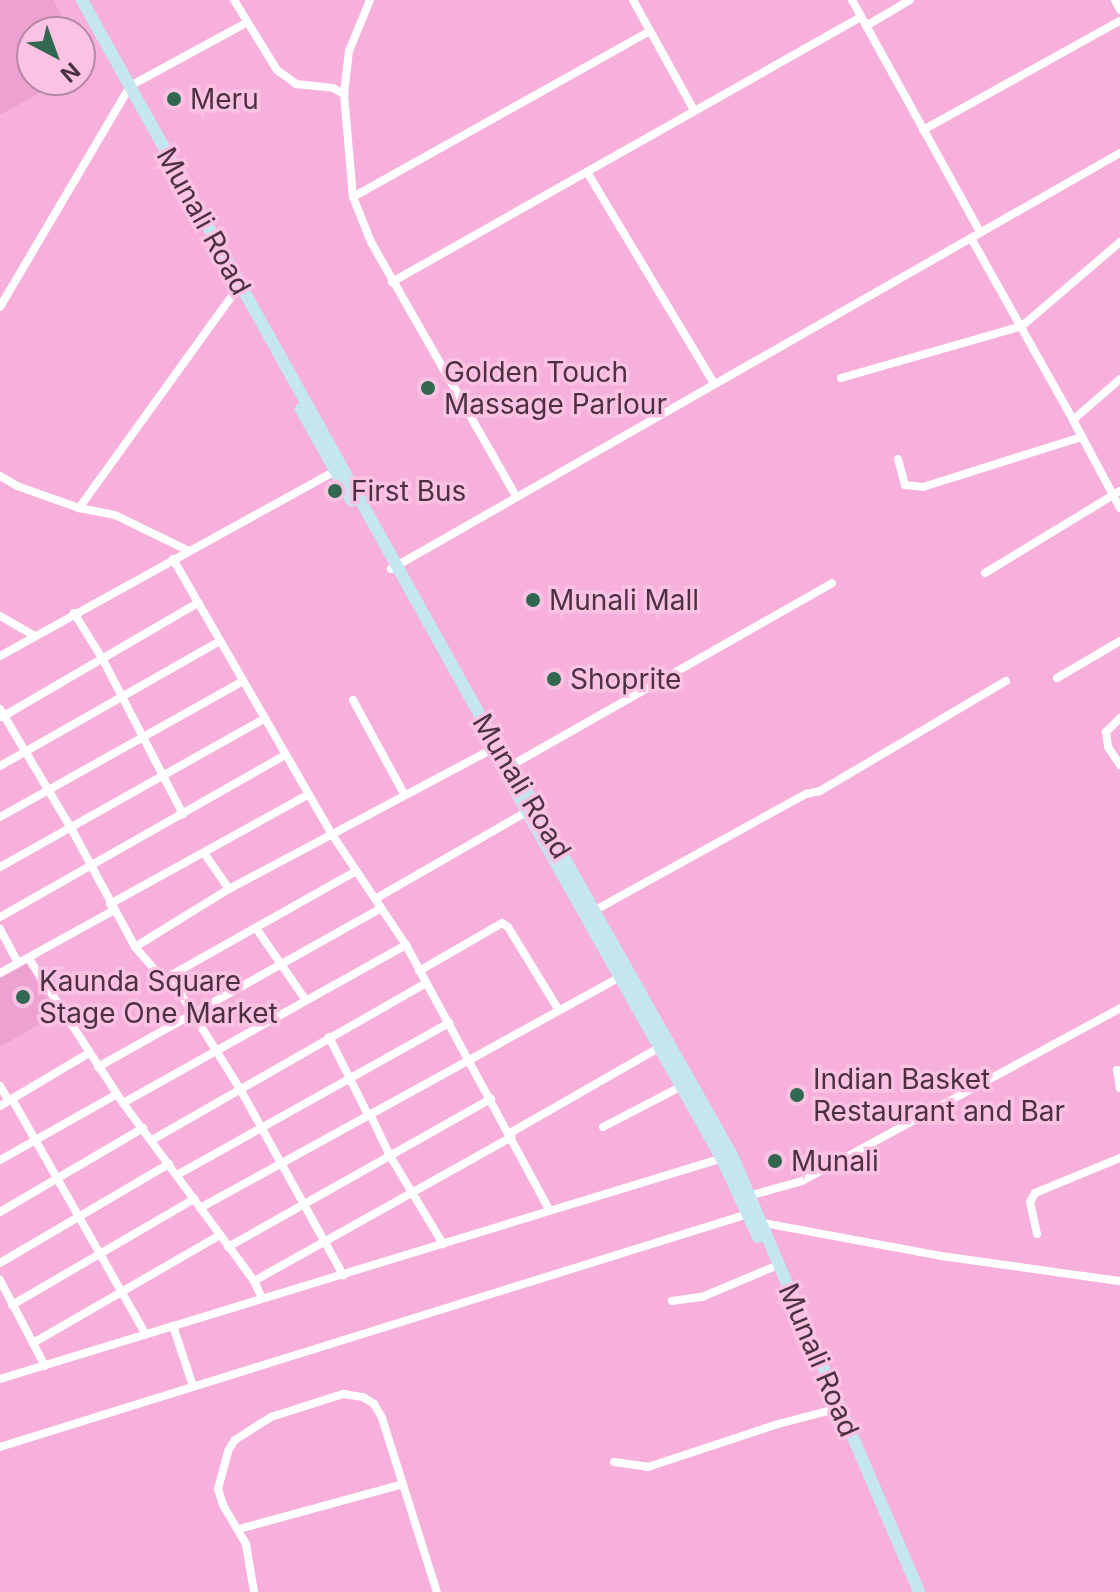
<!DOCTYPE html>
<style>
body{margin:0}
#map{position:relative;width:1120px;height:1592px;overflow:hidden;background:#f6b0db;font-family:Inter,sans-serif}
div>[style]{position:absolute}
.built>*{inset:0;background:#eda1d0}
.minor>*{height:8px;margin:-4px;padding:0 4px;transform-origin:4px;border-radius:4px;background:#fff}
.secondary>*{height:12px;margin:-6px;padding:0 6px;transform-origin:6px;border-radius:6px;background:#c3e6f1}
.dots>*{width:22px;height:22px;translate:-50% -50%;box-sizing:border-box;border:4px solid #fbc2e4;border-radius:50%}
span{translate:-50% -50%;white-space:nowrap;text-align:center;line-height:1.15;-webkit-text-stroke:7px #fbc2e4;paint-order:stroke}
.poi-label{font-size:28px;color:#4d3143}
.left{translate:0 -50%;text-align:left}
.street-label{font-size:28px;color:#4d3143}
.north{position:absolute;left:16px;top:16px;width:80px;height:80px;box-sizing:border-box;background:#fbc2e4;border:2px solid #b588a4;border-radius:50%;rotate:139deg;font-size:22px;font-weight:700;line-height:32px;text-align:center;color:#4d3143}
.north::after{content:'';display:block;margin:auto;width:28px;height:36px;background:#31684f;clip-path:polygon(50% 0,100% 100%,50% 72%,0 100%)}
</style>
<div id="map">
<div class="built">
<div style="clip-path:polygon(0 0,53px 0,71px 32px,32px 32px,32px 80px,62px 80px,0 115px)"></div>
<div style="clip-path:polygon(27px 964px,56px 1015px,0 1047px,0 979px)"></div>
</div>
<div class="minor">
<div style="left:234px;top:0;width:82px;rotate:58.4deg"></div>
<div style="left:277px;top:70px;width:24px;rotate:36deg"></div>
<div style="left:296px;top:84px;width:37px;rotate:6deg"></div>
<div style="left:333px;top:88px;width:13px;rotate:29deg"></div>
<div style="left:344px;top:94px;width:103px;rotate:85deg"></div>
<div style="left:353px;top:197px;width:48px;rotate:68.2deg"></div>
<div style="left:371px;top:242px;width:292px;rotate:60.3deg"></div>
<div style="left:633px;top:0;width:126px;rotate:61deg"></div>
<div style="left:852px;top:0;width:265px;rotate:61.1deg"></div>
<div style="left:1115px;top:0;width:11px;rotate:63deg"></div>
<div style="left:866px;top:26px;width:51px;rotate:-30.6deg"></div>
<div style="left:344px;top:94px;width:43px;rotate:-83.4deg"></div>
<div style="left:349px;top:51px;width:55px;rotate:-67.6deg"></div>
<div style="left:923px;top:130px;width:225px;rotate:-29deg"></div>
<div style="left:587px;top:172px;width:246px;rotate:59deg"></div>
<div style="left:353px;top:197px;width:340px;rotate:-29.2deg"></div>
<div style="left:971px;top:238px;width:209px;rotate:60.7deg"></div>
<div style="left:1073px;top:420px;width:62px;rotate:-41.1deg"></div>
<div style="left:392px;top:282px;width:539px;rotate:-29.47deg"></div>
<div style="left:0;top:307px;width:256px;rotate:-59.5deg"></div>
<div style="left:130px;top:86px;width:132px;rotate:-28.5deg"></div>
<div style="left:841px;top:378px;width:188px;rotate:-16deg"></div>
<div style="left:1022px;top:326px;width:129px;rotate:-40.6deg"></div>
<div style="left:1073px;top:420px;width:100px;rotate:61.9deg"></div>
<div style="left:898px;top:459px;width:27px;rotate:75deg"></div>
<div style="left:905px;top:485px;width:18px;rotate:6deg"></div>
<div style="left:923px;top:487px;width:167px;rotate:-17.5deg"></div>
<div style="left:0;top:476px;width:20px;rotate:30deg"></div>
<div style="left:17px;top:486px;width:66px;rotate:19.5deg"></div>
<div style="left:79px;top:508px;width:37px;rotate:11deg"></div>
<div style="left:115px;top:515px;width:82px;rotate:25.9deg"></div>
<div style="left:79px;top:508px;width:275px;rotate:-54.2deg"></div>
<div style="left:173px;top:559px;width:320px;rotate:60deg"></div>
<div style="left:333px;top:836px;width:131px;rotate:56.2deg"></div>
<div style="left:406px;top:945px;width:302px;rotate:61.6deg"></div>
<div style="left:391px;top:569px;width:839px;rotate:-29.71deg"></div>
<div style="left:985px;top:573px;width:158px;rotate:-31.3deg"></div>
<div style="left:74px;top:613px;width:53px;rotate:58.1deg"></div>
<div style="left:102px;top:658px;width:176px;rotate:62.6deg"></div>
<div style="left:0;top:616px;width:39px;rotate:30deg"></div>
<div style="left:0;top:656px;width:387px;rotate:-28.9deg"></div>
<div style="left:1057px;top:678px;width:73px;rotate:-30.4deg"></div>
<div style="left:353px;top:700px;width:107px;rotate:61.5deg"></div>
<div style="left:0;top:709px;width:139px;rotate:59.2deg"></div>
<div style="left:71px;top:828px;width:135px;rotate:61.7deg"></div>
<div style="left:135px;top:947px;width:32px;rotate:49deg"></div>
<div style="left:156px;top:971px;width:22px;rotate:34deg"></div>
<div style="left:174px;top:983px;width:125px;rotate:58.1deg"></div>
<div style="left:240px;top:1089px;width:213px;rotate:61deg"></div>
<div style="left:2px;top:717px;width:227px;rotate:-30.2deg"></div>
<div style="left:1120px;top:718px;width:20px;rotate:135deg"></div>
<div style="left:1106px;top:732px;width:15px;rotate:82deg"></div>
<div style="left:1108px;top:747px;width:22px;rotate:56deg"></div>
<div style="left:512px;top:765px;width:368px;rotate:-29.6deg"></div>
<div style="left:0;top:766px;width:253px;rotate:-29.6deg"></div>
<div style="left:0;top:817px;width:277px;rotate:-29.2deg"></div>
<div style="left:204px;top:853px;width:44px;rotate:55.2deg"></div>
<div style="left:0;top:867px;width:303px;rotate:-29.3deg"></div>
<div style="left:375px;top:899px;width:179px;rotate:-29.9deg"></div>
<div style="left:110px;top:904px;width:227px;rotate:-28.9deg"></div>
<div style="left:590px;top:913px;width:247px;rotate:-28.9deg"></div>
<div style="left:806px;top:794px;width:14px;rotate:-12deg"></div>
<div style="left:820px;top:791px;width:216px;rotate:-30.6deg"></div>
<div style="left:0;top:917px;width:328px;rotate:-29.6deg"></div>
<div style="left:256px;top:928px;width:86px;rotate:55.4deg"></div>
<div style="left:0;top:929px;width:38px;rotate:62deg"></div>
<div style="left:135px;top:947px;width:110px;rotate:-31.7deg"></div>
<div style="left:229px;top:889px;width:300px;rotate:-28deg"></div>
<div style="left:29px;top:959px;width:172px;rotate:56.9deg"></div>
<div style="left:123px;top:1103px;width:221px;rotate:53.6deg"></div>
<div style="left:254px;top:1281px;width:19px;rotate:65deg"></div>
<div style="left:419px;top:971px;width:96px;rotate:-30deg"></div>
<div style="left:502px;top:923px;width:7px;rotate:34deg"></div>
<div style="left:508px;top:927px;width:96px;rotate:58.6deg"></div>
<div style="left:0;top:973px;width:129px;rotate:-28.8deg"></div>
<div style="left:168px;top:977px;width:216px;rotate:-29.4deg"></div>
<div style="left:329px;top:1037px;width:87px;rotate:63.4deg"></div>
<div style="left:98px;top:1067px;width:325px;rotate:-29.3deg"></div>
<div style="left:1117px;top:1070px;width:18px;rotate:81deg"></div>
<div style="left:0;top:1086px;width:17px;rotate:59deg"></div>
<div style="left:12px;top:1099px;width:271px;rotate:60.4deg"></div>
<div style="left:123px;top:1103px;width:324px;rotate:-29.2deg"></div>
<div style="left:0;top:1106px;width:104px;rotate:-30.8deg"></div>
<div style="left:370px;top:1114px;width:47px;rotate:64.5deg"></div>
<div style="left:390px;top:1156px;width:103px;rotate:58.9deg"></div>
<div style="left:603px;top:1127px;width:89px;rotate:-27.4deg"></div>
<div style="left:510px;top:1133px;width:175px;rotate:-29.8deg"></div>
<div style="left:152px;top:1140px;width:316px;rotate:-29.8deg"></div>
<div style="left:0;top:1160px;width:134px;rotate:-29.4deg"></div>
<div style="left:177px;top:1175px;width:312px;rotate:-29.2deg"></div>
<div style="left:745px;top:1197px;width:59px;rotate:-15.7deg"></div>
<div style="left:802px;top:1181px;width:362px;rotate:-28.5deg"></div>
<div style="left:200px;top:1208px;width:484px;rotate:-28.8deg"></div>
<div style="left:0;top:1212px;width:166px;rotate:-30.4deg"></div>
<div style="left:758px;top:1222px;width:186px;rotate:10.5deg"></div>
<div style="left:941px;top:1256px;width:181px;rotate:8deg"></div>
<div style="left:1037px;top:1234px;width:33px;rotate:-102deg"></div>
<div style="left:1030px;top:1202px;width:10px;rotate:-61deg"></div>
<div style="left:1035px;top:1193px;width:92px;rotate:-22.4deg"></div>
<div style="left:228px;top:1247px;width:302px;rotate:-29.4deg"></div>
<div style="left:0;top:1263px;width:196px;rotate:-30.4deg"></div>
<div style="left:0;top:1280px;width:97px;rotate:62.4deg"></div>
<div style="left:254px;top:1281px;width:295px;rotate:-29.2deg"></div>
<div style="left:672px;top:1301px;width:30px;rotate:-8deg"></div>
<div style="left:702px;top:1297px;width:75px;rotate:-22.8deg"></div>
<div style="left:12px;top:1305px;width:211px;rotate:-30.2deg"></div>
<div style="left:173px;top:1326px;width:63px;rotate:71.6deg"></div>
<div style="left:33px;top:1343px;width:214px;rotate:-30deg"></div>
<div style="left:0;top:1379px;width:759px;rotate:-17deg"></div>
<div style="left:0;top:1447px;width:783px;rotate:-17.3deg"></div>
<div style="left:614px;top:1462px;width:34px;rotate:8deg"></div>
<div style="left:648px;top:1467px;width:137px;rotate:-18.3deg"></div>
<div style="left:778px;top:1424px;width:64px;rotate:-14.5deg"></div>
<div style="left:239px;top:1529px;width:170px;rotate:-15.3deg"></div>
<div style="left:254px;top:1592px;width:49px;rotate:-99.5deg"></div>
<div style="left:246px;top:1544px;width:45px;rotate:-120.5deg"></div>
<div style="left:223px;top:1505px;width:17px;rotate:-107deg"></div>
<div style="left:218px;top:1489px;width:39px;rotate:-75deg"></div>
<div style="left:228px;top:1451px;width:13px;rotate:-58deg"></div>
<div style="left:235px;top:1440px;width:43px;rotate:-32.6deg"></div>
<div style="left:271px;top:1417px;width:76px;rotate:-17.7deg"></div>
<div style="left:343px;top:1394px;width:20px;rotate:9deg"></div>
<div style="left:363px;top:1397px;width:13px;rotate:32deg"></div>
<div style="left:374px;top:1404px;width:16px;rotate:60deg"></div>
<div style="left:382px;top:1418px;width:182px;rotate:72.5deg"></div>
</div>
<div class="secondary">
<div style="left:82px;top:0;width:854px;rotate:60.91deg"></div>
<div style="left:497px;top:746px;width:24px;rotate:52deg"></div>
<div style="left:512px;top:765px;width:448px;rotate:60.6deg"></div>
<div style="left:732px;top:1155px;width:475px;rotate:66.8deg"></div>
<div style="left:301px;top:409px;width:105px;rotate:61deg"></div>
<div style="left:493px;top:751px;width:468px;rotate:60.7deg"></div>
<div style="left:722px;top:1159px;width:86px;rotate:65.2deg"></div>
</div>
<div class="dots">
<div style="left:174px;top:99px;background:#31684f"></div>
<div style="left:428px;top:388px;background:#31684f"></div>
<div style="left:335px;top:491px;background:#31684f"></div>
<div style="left:533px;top:600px;background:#31684f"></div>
<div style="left:554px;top:679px;background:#31684f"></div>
<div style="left:23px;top:997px;background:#31684f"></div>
<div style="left:797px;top:1095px;background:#31684f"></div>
<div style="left:775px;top:1161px;background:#31684f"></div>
</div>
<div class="poi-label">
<span class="left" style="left:190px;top:99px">Meru</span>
<span class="left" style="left:444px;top:388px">Golden Touch<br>Massage Parlour</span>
<span class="left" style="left:351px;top:491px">First Bus</span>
<span class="left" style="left:549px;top:600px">Munali Mall</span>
<span class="left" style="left:570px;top:679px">Shoprite</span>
<span class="left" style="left:39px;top:997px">Kaunda Square<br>Stage One Market</span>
<span class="left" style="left:813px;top:1095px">Indian Basket<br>Restaurant and Bar</span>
<span class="left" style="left:791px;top:1161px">Munali</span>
</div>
<div class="street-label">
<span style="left:204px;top:221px;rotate:61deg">Munali Road</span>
<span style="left:522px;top:786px;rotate:59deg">Munali Road</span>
<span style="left:819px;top:1360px;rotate:67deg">Munali Road</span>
</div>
<div class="north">N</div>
</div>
